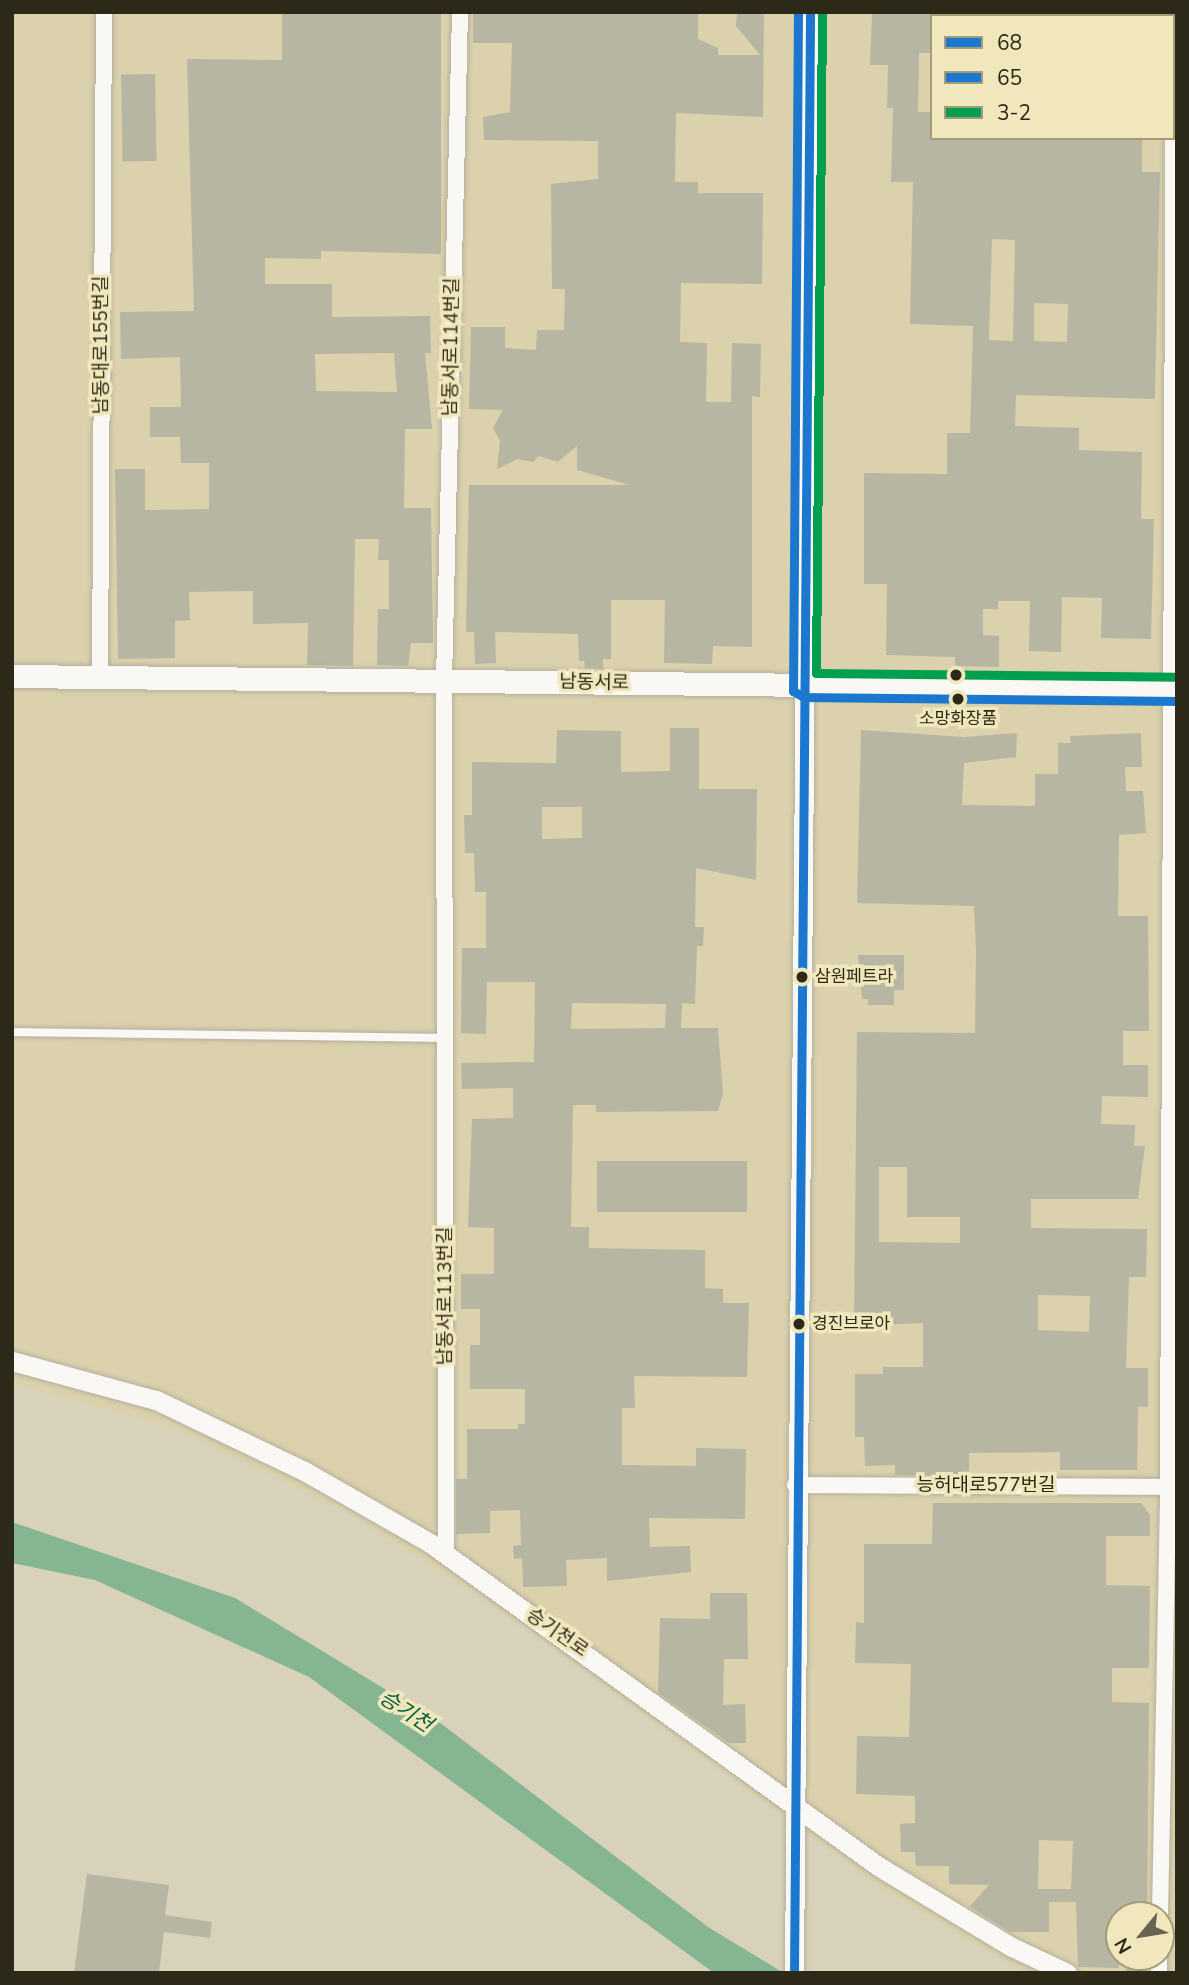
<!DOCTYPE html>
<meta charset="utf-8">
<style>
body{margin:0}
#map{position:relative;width:1189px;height:1985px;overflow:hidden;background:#d8d2bb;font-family:"Nunito Sans","Noto Sans KR",sans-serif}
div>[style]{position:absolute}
.built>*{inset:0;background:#dbd1ac}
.water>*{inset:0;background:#85b691}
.building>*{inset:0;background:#b7b6a3;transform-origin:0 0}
.roads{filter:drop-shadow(0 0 2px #b4af9d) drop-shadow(0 0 2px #b4af9d)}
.service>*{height:8px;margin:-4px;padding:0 4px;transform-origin:4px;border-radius:4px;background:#f9f8f5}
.minor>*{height:16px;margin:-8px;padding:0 8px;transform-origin:8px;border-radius:8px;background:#f9f8f5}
.tertiary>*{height:19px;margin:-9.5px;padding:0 9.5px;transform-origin:9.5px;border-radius:9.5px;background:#f9f8f5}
.secondary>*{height:23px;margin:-11.5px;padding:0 11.5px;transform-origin:11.5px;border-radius:11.5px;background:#f9f8f5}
.bus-1>*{height:9px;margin:-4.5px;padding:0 4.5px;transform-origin:4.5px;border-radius:4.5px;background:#1c78cf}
.bus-2>*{height:9px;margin:-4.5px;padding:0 4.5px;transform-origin:4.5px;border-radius:4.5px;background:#1c78cf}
.bus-3>*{height:9px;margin:-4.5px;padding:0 4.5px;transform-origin:4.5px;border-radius:4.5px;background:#02a04e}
.dots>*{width:19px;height:19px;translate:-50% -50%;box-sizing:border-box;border:4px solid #f1e7bc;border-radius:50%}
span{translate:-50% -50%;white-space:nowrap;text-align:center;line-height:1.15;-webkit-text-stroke:7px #f1e7bc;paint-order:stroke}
.bus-label{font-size:17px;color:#2d2918}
.left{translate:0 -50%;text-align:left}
.street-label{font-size:19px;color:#2d2918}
.water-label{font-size:21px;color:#016037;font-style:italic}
.frame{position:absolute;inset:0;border:14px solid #2d2918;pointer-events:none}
.legend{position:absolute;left:930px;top:14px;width:245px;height:126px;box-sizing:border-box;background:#f1e7bc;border:2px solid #a39b7a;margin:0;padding:9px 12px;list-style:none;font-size:21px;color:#2d2918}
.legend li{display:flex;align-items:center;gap:14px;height:35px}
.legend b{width:35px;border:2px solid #a39b7a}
.north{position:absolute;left:1105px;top:1901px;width:70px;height:70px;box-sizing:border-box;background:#f1e7bc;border:2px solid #a39b7a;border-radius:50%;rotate:240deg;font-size:19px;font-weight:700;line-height:28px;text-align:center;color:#2d2918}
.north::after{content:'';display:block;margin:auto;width:24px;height:32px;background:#696451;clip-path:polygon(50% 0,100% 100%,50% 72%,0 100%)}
</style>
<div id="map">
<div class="built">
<div style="clip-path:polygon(evenodd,12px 12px,1177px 12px,1177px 1973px,1029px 1973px,896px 1898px,496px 1606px,345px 1512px,172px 1428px,12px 1384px,12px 12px,932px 16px,1173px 16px,1173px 138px,932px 138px,932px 16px,12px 12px,1119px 1915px,1161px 1915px,1161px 1957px,1119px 1957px,1119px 1915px)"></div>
</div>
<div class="water">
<div style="clip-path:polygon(12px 1522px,235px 1598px,439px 1722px,708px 1927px,784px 1973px,714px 1973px,309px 1677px,95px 1580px,12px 1563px)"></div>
</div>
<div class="building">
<div style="clip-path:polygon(evenodd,282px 12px,441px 12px,441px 254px,321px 251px,321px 259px,265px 258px,265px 284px,332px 284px,332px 317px,430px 316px,431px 353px,425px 353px,432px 429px,405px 429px,404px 508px,431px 508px,433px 643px,411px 643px,408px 666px,377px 665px,378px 609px,389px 609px,389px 560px,378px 560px,379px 539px,355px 539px,353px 666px,307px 665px,308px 623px,253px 624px,253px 591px,189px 592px,190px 620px,175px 621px,175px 658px,118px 659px,115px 469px,145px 469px,145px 510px,209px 509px,209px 463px,181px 463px,180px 437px,150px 437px,150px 407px,181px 407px,180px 357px,121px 359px,120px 312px,194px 311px,187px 59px,282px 60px,282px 12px,394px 353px,397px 392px,316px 391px,315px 354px,394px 353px)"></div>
<div style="clip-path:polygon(698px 12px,698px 39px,718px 48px,718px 55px,760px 55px,736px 26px,737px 12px,764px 12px,763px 117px,676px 113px,675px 182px,698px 182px,698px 193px,763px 193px,762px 284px,681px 283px,680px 342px,707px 343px,706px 402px,731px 402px,732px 343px,761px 344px,760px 397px,752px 396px,752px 647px,713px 646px,712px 664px,664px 663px,665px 600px,611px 600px,611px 659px,603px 659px,603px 669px,585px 668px,584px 661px,579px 661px,578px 634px,495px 632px,496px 663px,475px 664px,474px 632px,466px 632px,469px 485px,630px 485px,577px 470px,577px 446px,558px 462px,539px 456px,533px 462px,518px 459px,497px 469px,500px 441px,493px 428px,503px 410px,469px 409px,471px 327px,505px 327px,505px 348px,536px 350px,537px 330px,564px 330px,565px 289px,552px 289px,551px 184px,598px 179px,598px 141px,484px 140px,483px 117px,510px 112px,512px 43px,473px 43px,473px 14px)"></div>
<div style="clip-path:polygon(evenodd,872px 12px,932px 12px,932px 53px,919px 53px,918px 112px,932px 112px,932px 138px,1142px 138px,1142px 172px,1160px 172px,1155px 399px,1016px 395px,1015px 426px,1079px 428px,1079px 450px,1142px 452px,1141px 519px,1154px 519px,1151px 639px,1101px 638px,1102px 598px,1062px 597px,1061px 652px,1029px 651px,1030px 601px,998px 601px,998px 609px,983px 609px,983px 635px,999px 636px,999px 667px,955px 666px,955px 657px,886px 655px,887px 584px,864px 584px,864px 473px,947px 474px,947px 433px,970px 433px,973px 326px,910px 324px,913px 182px,891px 182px,893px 108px,887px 108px,888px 65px,870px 65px,872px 12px,992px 239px,1015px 240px,1013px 341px,989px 340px,992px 239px,872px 12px,1034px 303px,1068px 304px,1067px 342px,1034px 341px,1034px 303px)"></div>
<div style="left:155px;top:74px;width:87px;height:34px;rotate:89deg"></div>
<div style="clip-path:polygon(evenodd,670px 728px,699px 728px,699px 789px,757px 789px,756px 880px,696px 868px,695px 927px,704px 927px,703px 946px,697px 946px,695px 1004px,682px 1003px,681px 1028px,718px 1028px,723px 1093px,718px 1111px,596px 1112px,596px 1105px,573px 1105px,571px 1227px,589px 1227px,589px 1248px,705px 1250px,705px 1288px,723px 1289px,723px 1303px,749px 1303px,747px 1377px,634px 1376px,635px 1408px,622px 1408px,622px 1465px,696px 1466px,696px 1448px,746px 1449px,745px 1519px,649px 1518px,650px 1547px,690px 1546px,691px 1572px,607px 1581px,607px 1558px,566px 1560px,567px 1586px,523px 1587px,522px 1558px,514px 1559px,513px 1546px,521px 1545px,520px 1510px,490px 1511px,490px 1533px,456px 1534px,456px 1479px,467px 1479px,467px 1429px,518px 1429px,518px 1424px,525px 1424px,525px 1389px,470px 1389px,470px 1345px,480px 1345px,480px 1309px,461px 1309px,461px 1274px,494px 1274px,494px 1228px,468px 1227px,472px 1119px,513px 1118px,513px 1088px,462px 1089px,461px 1063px,534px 1062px,535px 982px,487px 982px,486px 1034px,461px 1033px,462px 948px,486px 948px,486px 892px,475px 892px,474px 853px,465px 853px,464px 815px,472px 815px,472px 762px,556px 763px,557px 730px,621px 731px,621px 772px,670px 771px,670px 728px,542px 807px,582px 807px,582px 838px,542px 839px,542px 807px,670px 728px,572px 1003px,666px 1004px,665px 1028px,571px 1029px,572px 1003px)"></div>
<div style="clip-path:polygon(evenodd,861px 730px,964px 737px,1017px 733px,1016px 757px,964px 763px,962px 805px,1035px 806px,1035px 774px,1058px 774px,1058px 743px,1071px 743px,1070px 736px,1141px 733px,1142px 767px,1125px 767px,1126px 791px,1143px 791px,1146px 833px,1119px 835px,1118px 916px,1148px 916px,1149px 1031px,1123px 1031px,1123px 1065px,1148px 1065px,1148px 1097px,1102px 1096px,1101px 1124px,1135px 1125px,1134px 1146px,1145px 1146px,1138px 1199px,1031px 1199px,1031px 1228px,1147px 1229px,1146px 1277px,1129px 1277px,1126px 1368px,1148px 1368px,1148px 1407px,1138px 1407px,1137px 1470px,1060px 1470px,1060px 1452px,969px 1453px,969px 1475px,895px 1475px,895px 1465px,865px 1466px,864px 1437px,855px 1437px,855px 1374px,883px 1374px,883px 1367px,923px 1367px,923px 1323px,854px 1326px,857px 1032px,975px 1033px,976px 950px,974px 906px,857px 903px,861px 730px,879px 1167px,907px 1167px,907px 1217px,960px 1217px,960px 1243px,879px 1242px,879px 1167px,861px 730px,1038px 1295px,1090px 1296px,1089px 1332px,1038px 1330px,1038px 1295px)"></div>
<div style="clip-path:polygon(858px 955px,904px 955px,904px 990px,894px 990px,894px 1005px,868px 1005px,868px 999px,862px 999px)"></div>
<div style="left:597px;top:1161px;width:150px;height:51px"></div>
<div style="clip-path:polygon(evenodd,933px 1503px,1141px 1503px,1150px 1515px,1150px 1536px,1106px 1536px,1106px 1585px,1150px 1586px,1149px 1668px,1112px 1668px,1112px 1702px,1149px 1703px,1147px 1915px,1119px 1915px,1119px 1968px,1078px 1967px,1076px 1902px,1049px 1902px,1049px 1932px,1010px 1932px,978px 1912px,970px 1906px,989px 1885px,949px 1884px,949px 1866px,916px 1866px,915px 1852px,901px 1852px,900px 1824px,915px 1823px,915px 1796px,856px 1794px,857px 1736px,909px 1737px,911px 1664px,855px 1663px,856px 1622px,864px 1623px,864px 1544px,932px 1544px,933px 1503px,1039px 1840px,1073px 1841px,1071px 1889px,1038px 1889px,1039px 1840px)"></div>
<div style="clip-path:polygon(710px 1593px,747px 1593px,748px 1659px,724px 1659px,723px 1705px,745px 1704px,746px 1743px,729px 1743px,658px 1693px,660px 1618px,710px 1619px)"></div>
<div style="clip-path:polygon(87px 1874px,169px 1885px,165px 1915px,212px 1922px,210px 1938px,164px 1932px,159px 1973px,74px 1973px)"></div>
<div style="left:1126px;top:1957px;width:20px;height:16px"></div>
</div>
<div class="roads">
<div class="service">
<div style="left:12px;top:1032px;width:433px;rotate:0.8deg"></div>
</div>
<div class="minor">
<div style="left:100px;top:677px;width:665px;rotate:-89.66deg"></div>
<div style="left:795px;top:1485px;width:382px;rotate:0.3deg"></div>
<div style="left:446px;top:1554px;width:873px;rotate:-90.13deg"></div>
<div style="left:444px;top:681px;width:669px;rotate:-88.63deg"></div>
<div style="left:1160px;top:1915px;width:428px;rotate:-88.9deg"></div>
<div style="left:1168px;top:1487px;width:1475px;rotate:-89.77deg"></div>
<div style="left:1159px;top:1973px;width:16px;rotate:-90deg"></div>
</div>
<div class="tertiary">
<div style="left:12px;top:1361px;width:149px;rotate:15.2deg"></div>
<div style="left:156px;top:1400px;width:166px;rotate:25.6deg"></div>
<div style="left:306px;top:1472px;width:143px;rotate:29.8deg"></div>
<div style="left:430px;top:1543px;width:552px;rotate:35.79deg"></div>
<div style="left:878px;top:1866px;width:157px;rotate:31.2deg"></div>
<div style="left:1012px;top:1947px;width:61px;rotate:25.3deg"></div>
<div style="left:794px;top:1973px;width:1961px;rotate:-89.53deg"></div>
</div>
<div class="secondary">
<div style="left:12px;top:676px;width:1165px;rotate:0.64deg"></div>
</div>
</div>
<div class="bus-1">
<div style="left:794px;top:1973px;width:1961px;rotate:-89.53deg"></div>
</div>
<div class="bus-2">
<div style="left:798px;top:12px;width:679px;rotate:90.42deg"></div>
<div style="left:793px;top:691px;width:13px;rotate:29deg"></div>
<div style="left:804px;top:697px;width:373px;rotate:0.6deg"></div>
</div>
<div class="bus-3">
<div style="left:822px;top:12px;width:661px;rotate:90.52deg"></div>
<div style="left:816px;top:673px;width:361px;rotate:0.6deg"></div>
</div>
<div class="dots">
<div style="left:956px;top:675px;background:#2d2918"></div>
<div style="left:958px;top:699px;background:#2d2918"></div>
<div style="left:802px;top:977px;background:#2d2918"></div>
<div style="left:799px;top:1324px;background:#2d2918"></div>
</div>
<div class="bus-label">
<span style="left:958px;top:719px">소망화장품</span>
<span class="left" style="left:815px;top:977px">삼원페트라</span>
<span class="left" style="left:812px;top:1324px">경진브로아</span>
</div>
<div class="street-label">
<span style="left:102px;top:345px;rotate:-90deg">남동대로155번길</span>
<span style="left:452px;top:347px;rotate:-89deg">남동서로114번길</span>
<span style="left:594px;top:683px;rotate:1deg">남동서로</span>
<span style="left:446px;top:1296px;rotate:-90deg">남동서로113번길</span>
<span style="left:986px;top:1486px">능허대로577번길</span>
<span style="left:557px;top:1633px;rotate:35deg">승기천로</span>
</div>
<div class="water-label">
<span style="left:406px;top:1711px;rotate:33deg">승기천</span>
</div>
<div class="frame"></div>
<ul class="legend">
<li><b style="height:9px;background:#1c78cf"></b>68</li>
<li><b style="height:9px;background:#1c78cf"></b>65</li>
<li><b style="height:9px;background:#02a04e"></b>3-2</li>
</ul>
<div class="north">N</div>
</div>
